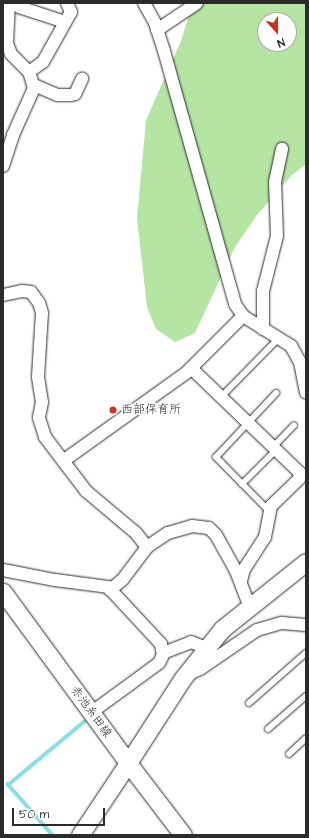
<!DOCTYPE html>
<meta charset="utf-8">
<style>
body{margin:0}
#map{position:relative;width:309px;height:838px;overflow:hidden;background:#fff;font-family:"Architects Daughter","Klee One",sans-serif}
div>[style]{position:absolute}
.green>*{inset:0;background:#b5e4a3}
.stream>*{height:3.5px;margin:-1.75px;padding:0 1.75px;transform-origin:1.75px;border-radius:1.75px;background:#8cdee5}
.roads{filter:drop-shadow(0 0 1px #2b2b2b) drop-shadow(0 0 1px #2b2b2b)}
.lane>*{height:6px;margin:-3px;padding:0 3px;transform-origin:3px;border-radius:3px;background:#fff}
.street>*{height:12px;margin:-6px;padding:0 6px;transform-origin:6px;border-radius:6px;background:#fff}
.secondary>*{height:17px;margin:-8.5px;padding:0 8.5px;transform-origin:8.5px;border-radius:8.5px;background:#fff}
.dots>*{width:11px;height:11px;translate:-50% -50%;box-sizing:border-box;border:2px solid #fff;border-radius:50%}
span{translate:-50% -50%;white-space:nowrap;text-align:center;line-height:1.15;-webkit-text-stroke:3px #fff;paint-order:stroke}
.poi-label{font-size:12px;color:#2b2b2b}
.left{translate:0 -50%;text-align:left}
.street-label{font-size:12px;color:#2b2b2b}
.frame{position:absolute;inset:0;border:4px solid #2b2b2b;pointer-events:none}
.north{position:absolute;left:257px;top:12px;width:40px;height:40px;box-sizing:border-box;background:#fff;border:1px solid #aaa;border-radius:50%;rotate:159deg;font-size:11px;font-weight:700;line-height:16px;text-align:center;color:#2b2b2b}
.north::after{content:'';display:block;margin:auto;width:14px;height:18px;background:#c8321e;clip-path:polygon(50% 0,100% 100%,50% 72%,0 100%)}
.scale{position:absolute;left:12px;top:808px;width:93px;height:18px;box-sizing:border-box;border:2px solid #2b2b2b;border-top:0;padding-left:5px;font-size:12px;line-height:14px;white-space:nowrap;color:#2b2b2b;-webkit-text-stroke:3px #fff;paint-order:stroke}
</style>
<div id="map">
<div class="green">
<div style="clip-path:polygon(evenodd,193px 3px,306px 3px,306px 164px,291px 176px,257px 215px,235px 247px,195px 333px,175px 342px,156px 329px,147px 307px,137px 218px,146px 120px,181px 41px,193px 3px,265px 20px,289px 20px,289px 44px,265px 44px,265px 20px)"></div>
</div>
<div class="stream">
<div style="left:52px;top:835px;width:67px;rotate:-131.3deg"></div>
<div style="left:8px;top:785px;width:99px;rotate:-39.7deg"></div>
</div>
<div class="roads">
<div class="lane">
<div style="left:221px;top:397px;width:81px;rotate:-45.5deg"></div>
<div style="left:273px;top:447px;width:30px;rotate:-46deg"></div>
<div style="left:242px;top:484px;width:48px;rotate:-45deg"></div>
<div style="left:269px;top:511px;width:76px;rotate:-134.5deg"></div>
<div style="left:216px;top:457px;width:88px;rotate:-46.8deg"></div>
<div style="left:249px;top:703px;width:76px;rotate:-41.3deg"></div>
<div style="left:268px;top:729px;width:50px;rotate:-41deg"></div>
<div style="left:289px;top:754px;width:23px;rotate:-43deg"></div>
</div>
<div class="street">
<div style="left:144px;top:3px;width:23px;rotate:61deg"></div>
<div style="left:155px;top:23px;width:29px;rotate:72deg"></div>
<div style="left:164px;top:51px;width:263px;rotate:74.3deg"></div>
<div style="left:235px;top:304px;width:14px;rotate:56deg"></div>
<div style="left:243px;top:316px;width:57px;rotate:32deg"></div>
<div style="left:291px;top:346px;width:18px;rotate:61deg"></div>
<div style="left:300px;top:362px;width:31px;rotate:79deg"></div>
<div style="left:19px;top:7px;width:48px;rotate:18.1deg"></div>
<div style="left:157px;top:30px;width:48px;rotate:-34deg"></div>
<div style="left:29px;top:72px;width:17px;rotate:-36deg"></div>
<div style="left:43px;top:62px;width:57px;rotate:-60.8deg"></div>
<div style="left:71px;top:12px;width:10px;rotate:-114deg"></div>
<div style="left:34px;top:85px;width:26px;rotate:23deg"></div>
<div style="left:58px;top:95px;width:13px"></div>
<div style="left:71px;top:95px;width:4px;rotate:-14deg"></div>
<div style="left:75px;top:94px;width:17px;rotate:-65deg"></div>
<div style="left:3px;top:166px;width:33px;rotate:-72deg"></div>
<div style="left:13px;top:135px;width:51px;rotate:-65.9deg"></div>
<div style="left:34px;top:88px;width:17px;rotate:-107deg"></div>
<div style="left:29px;top:72px;width:25px;rotate:-135deg"></div>
<div style="left:11px;top:54px;width:12px;rotate:-110deg"></div>
<div style="left:7px;top:43px;width:40px;rotate:-87.1deg"></div>
<div style="left:3px;top:295px;width:19px;rotate:-12deg"></div>
<div style="left:22px;top:291px;width:9px;rotate:6deg"></div>
<div style="left:31px;top:292px;width:14px;rotate:54deg"></div>
<div style="left:39px;top:303px;width:10px;rotate:73deg"></div>
<div style="left:42px;top:313px;width:64px;rotate:93.6deg"></div>
<div style="left:38px;top:377px;width:25px;rotate:81deg"></div>
<div style="left:42px;top:402px;width:16px;rotate:101deg"></div>
<div style="left:39px;top:418px;width:20px;rotate:72deg"></div>
<div style="left:45px;top:437px;width:68px;rotate:52.8deg"></div>
<div style="left:86px;top:491px;width:65px;rotate:40deg"></div>
<div style="left:136px;top:533px;width:18px;rotate:52deg"></div>
<div style="left:263px;top:329px;width:38px;rotate:-90deg"></div>
<div style="left:263px;top:291px;width:57px;rotate:-75.7deg"></div>
<div style="left:277px;top:236px;width:54px;rotate:-92.1deg"></div>
<div style="left:275px;top:182px;width:34px;rotate:-78deg"></div>
<div style="left:191px;top:368px;width:151px;rotate:43.9deg"></div>
<div style="left:300px;top:473px;width:6px;rotate:99deg"></div>
<div style="left:299px;top:479px;width:39px;rotate:136deg"></div>
<div style="left:271px;top:506px;width:32px;rotate:101deg"></div>
<div style="left:265px;top:537px;width:38px;rotate:123deg"></div>
<div style="left:244px;top:569px;width:12px;rotate:104deg"></div>
<div style="left:63px;top:461px;width:151px;rotate:-35.6deg"></div>
<div style="left:186px;top:373px;width:81px;rotate:-45deg"></div>
<div style="left:3px;top:570px;width:53px;rotate:10.9deg"></div>
<div style="left:55px;top:580px;width:53px;rotate:7.5deg"></div>
<div style="left:108px;top:587px;width:78px;rotate:47.1deg"></div>
<div style="left:161px;top:644px;width:11px;rotate:80deg"></div>
<div style="left:163px;top:655px;width:9px;rotate:117deg"></div>
<div style="left:159px;top:663px;width:83px;rotate:143.8deg"></div>
<div style="left:110px;top:590px;width:17px;rotate:-40deg"></div>
<div style="left:123px;top:579px;width:40px;rotate:-53deg"></div>
<div style="left:147px;top:547px;width:25px;rotate:-34deg"></div>
<div style="left:168px;top:533px;width:25px;rotate:-16deg"></div>
<div style="left:192px;top:526px;width:17px;rotate:7deg"></div>
<div style="left:209px;top:528px;width:10px;rotate:45deg"></div>
<div style="left:216px;top:535px;width:41px;rotate:60.9deg"></div>
<div style="left:236px;top:571px;width:39px;rotate:69deg"></div>
<div style="left:163px;top:653px;width:30px;rotate:-21deg"></div>
<div style="left:191px;top:642px;width:17px;rotate:21deg"></div>
<div style="left:188px;top:674px;width:13px;rotate:-23deg"></div>
<div style="left:200px;top:669px;width:69px;rotate:-34.4deg"></div>
<div style="left:257px;top:630px;width:26px;rotate:-16deg"></div>
<div style="left:282px;top:623px;width:24px;rotate:5deg"></div>
</div>
<div class="secondary">
<div style="left:3px;top:592px;width:212px;rotate:53.8deg"></div>
<div style="left:128px;top:763px;width:87px;rotate:123.7deg"></div>
<div style="left:183px;top:835px;width:91px;rotate:-127.4deg"></div>
<div style="left:128px;top:763px;width:101px;rotate:-57.1deg"></div>
<div style="left:183px;top:678px;width:63px;rotate:-51.5deg"></div>
<div style="left:222px;top:629px;width:107px;rotate:-38.6deg"></div>
</div>
</div>
<div class="dots">
<div style="left:113px;top:410px;background:#c8321e"></div>
</div>
<div class="poi-label">
<span class="left" style="left:121px;top:410px">西部保育所</span>
</div>
<div class="street-label">
<span style="left:91px;top:712px;rotate:54deg">赤池糸田線</span>
</div>
<div class="frame"></div>
<div class="north">N</div>
<div class="scale">50 m</div>
</div>
